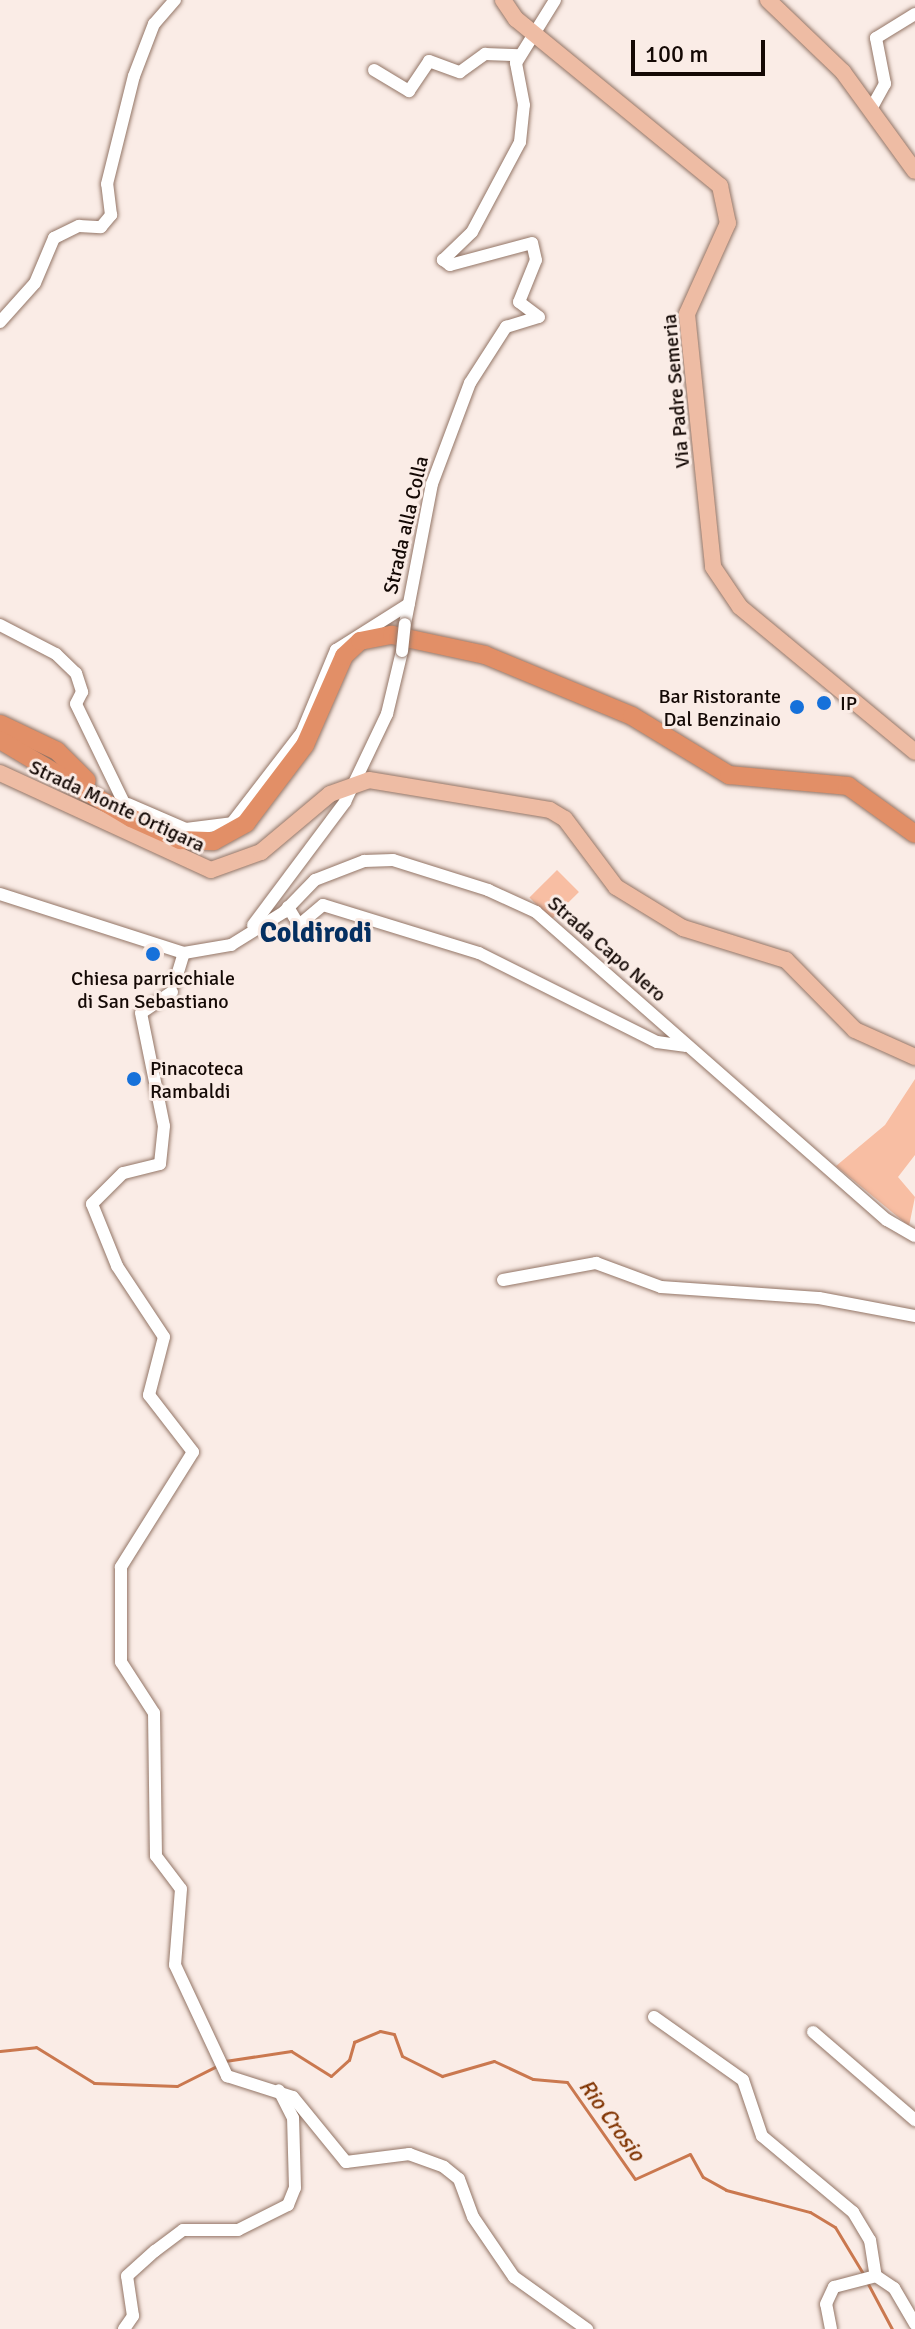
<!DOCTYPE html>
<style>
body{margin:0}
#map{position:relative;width:915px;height:2329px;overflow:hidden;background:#faece6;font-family:Signika,sans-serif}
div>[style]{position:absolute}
.green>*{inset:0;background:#f8bea3;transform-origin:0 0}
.stream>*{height:3px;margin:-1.5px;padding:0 1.5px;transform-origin:1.5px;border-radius:1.5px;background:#ca784f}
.roads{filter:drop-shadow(0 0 2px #937566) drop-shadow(0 0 2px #937566)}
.minor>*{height:12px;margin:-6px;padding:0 6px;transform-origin:6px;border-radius:6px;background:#fff}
.major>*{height:16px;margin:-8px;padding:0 8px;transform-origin:8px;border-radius:8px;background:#eebca4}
.highway>*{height:18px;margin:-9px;padding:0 9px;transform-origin:9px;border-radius:9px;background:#e28f67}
.bridges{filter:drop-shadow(0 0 2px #937566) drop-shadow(0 0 2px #937566)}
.minor-bridge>*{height:12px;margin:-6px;padding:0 6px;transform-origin:6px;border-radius:6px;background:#fff}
.dots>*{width:22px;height:22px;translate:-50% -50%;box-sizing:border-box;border:4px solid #faece6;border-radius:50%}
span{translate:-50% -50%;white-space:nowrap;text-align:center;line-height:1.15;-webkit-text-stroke:6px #faece6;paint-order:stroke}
.street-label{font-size:20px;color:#140905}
.poi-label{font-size:20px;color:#140905}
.right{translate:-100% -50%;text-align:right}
.left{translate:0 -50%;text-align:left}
.water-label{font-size:22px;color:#813503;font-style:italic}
.district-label{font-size:28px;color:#042f61;font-weight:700}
.scale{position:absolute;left:631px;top:40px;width:134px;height:36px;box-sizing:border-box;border:4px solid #140905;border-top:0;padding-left:10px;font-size:24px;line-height:28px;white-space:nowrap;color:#140905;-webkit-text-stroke:6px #faece6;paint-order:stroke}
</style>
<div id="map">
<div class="green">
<div style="left:557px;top:870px;width:31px;height:39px;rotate:45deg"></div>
<div style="clip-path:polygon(915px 1079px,915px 1155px,898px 1177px,915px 1197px,909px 1226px,836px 1166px,885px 1125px)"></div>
</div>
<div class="stream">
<div style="left:0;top:2051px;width:36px;rotate:-6deg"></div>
<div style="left:36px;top:2047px;width:68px;rotate:31.8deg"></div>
<div style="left:94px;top:2083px;width:83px;rotate:2.1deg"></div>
<div style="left:177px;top:2086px;width:47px;rotate:-26.6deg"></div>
<div style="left:225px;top:2061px;width:67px;rotate:-8.6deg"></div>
<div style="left:291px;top:2051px;width:47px;rotate:32deg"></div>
<div style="left:331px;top:2076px;width:24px;rotate:-42deg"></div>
<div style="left:349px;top:2060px;width:19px;rotate:-74deg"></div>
<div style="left:354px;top:2042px;width:28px;rotate:-23deg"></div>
<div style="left:380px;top:2031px;width:14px;rotate:12deg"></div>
<div style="left:394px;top:2034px;width:23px;rotate:70deg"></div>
<div style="left:402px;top:2056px;width:45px;rotate:26.6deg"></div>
<div style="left:442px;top:2076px;width:54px;rotate:-16.1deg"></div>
<div style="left:494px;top:2061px;width:43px;rotate:24.8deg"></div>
<div style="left:533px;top:2079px;width:34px;rotate:5deg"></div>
<div style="left:567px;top:2082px;width:118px;rotate:55deg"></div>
<div style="left:635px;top:2179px;width:60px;rotate:-24.4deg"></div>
<div style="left:690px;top:2154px;width:26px;rotate:61deg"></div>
<div style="left:703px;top:2177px;width:26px;rotate:29deg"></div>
<div style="left:726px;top:2190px;width:87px;rotate:14.7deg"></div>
<div style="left:810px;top:2212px;width:29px;rotate:31deg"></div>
<div style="left:835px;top:2227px;width:56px;rotate:58.9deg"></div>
<div style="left:867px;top:2282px;width:53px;rotate:62deg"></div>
</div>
<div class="roads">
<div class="minor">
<div style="left:374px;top:70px;width:41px;rotate:31deg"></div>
<div style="left:409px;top:91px;width:36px;rotate:-56deg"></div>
<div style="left:429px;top:61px;width:33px;rotate:20deg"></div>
<div style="left:460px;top:72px;width:31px;rotate:-36deg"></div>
<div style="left:485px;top:54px;width:34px;rotate:2deg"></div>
<div style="left:871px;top:109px;width:29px;rotate:-61deg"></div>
<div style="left:885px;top:84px;width:47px;rotate:-101.1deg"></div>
<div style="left:876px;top:38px;width:46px;rotate:-31.6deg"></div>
<div style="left:0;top:322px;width:52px;rotate:-48.1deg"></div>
<div style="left:35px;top:283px;width:49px;rotate:-67.1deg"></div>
<div style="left:54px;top:238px;width:28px;rotate:-26deg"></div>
<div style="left:79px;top:226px;width:22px;rotate:3deg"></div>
<div style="left:101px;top:227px;width:16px;rotate:-50deg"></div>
<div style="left:111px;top:215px;width:31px;rotate:-97deg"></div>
<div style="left:107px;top:184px;width:111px;rotate:-76deg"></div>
<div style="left:134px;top:76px;width:56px;rotate:-69deg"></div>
<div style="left:154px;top:24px;width:32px;rotate:-49deg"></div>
<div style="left:405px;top:624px;width:143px;rotate:-79.1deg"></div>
<div style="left:432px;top:484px;width:108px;rotate:-69.4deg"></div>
<div style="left:470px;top:383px;width:67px;rotate:-57.3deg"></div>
<div style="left:506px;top:327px;width:34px;rotate:-17deg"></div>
<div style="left:539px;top:317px;width:25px;rotate:-143deg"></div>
<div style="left:519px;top:302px;width:45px;rotate:-68deg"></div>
<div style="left:536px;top:260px;width:17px;rotate:-103deg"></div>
<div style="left:532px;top:243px;width:85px;rotate:165deg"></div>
<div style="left:450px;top:265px;width:9px;rotate:-144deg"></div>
<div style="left:443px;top:260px;width:40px;rotate:-44deg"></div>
<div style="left:472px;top:232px;width:102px;rotate:-61.9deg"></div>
<div style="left:520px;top:142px;width:37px;rotate:-84deg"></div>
<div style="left:524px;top:105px;width:43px;rotate:-100.8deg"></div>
<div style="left:516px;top:63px;width:74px;rotate:-58.2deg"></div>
<div style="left:0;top:625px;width:63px;rotate:27.4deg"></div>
<div style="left:56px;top:654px;width:28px;rotate:44deg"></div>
<div style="left:76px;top:673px;width:20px;rotate:72deg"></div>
<div style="left:82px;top:692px;width:13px;rotate:117deg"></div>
<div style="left:76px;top:704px;width:119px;rotate:64.1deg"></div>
<div style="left:128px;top:804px;width:63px;rotate:23.3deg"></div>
<div style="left:186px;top:829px;width:46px;rotate:-7.4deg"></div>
<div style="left:232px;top:823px;width:115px;rotate:-52.4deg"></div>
<div style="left:302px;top:732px;width:89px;rotate:-67.5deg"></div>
<div style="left:336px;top:650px;width:86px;rotate:-32.2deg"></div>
<div style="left:0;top:894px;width:193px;rotate:17.8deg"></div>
<div style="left:184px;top:953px;width:48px;rotate:-9.7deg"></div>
<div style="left:231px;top:945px;width:62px;rotate:-31.9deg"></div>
<div style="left:284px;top:912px;width:45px;rotate:-45.9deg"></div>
<div style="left:315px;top:880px;width:53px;rotate:-21.2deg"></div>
<div style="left:364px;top:861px;width:29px;rotate:-2deg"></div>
<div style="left:393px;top:860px;width:100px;rotate:17.5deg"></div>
<div style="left:488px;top:890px;width:53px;rotate:24.6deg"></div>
<div style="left:536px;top:912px;width:467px;rotate:41.3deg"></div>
<div style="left:887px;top:1220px;width:32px;rotate:30deg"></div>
<div style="left:288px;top:907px;width:21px;rotate:59deg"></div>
<div style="left:299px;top:925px;width:31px;rotate:-40deg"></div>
<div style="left:323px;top:905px;width:163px;rotate:17.1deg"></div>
<div style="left:479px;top:953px;width:199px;rotate:26.6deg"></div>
<div style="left:657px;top:1042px;width:28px;rotate:8deg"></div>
<div style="left:253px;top:925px;width:154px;rotate:-53.2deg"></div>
<div style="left:345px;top:802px;width:98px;rotate:-64.5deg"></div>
<div style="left:387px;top:714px;width:65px;rotate:-76.6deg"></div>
<div style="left:175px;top:982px;width:30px;rotate:-73deg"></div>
<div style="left:172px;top:992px;width:37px;rotate:146deg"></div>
<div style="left:141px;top:1013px;width:115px;rotate:78.5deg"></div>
<div style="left:164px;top:1126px;width:38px;rotate:96deg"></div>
<div style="left:160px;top:1164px;width:38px;rotate:166deg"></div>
<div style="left:123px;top:1173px;width:44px;rotate:135deg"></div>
<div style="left:92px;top:1204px;width:67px;rotate:68deg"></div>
<div style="left:117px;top:1266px;width:85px;rotate:56.5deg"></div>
<div style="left:164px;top:1337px;width:60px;rotate:104.5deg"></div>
<div style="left:149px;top:1395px;width:72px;rotate:52.3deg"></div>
<div style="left:193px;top:1452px;width:136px;rotate:122.1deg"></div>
<div style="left:121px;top:1567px;width:95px;rotate:90deg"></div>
<div style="left:121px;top:1662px;width:61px;rotate:57.1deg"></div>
<div style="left:154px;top:1713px;width:143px;rotate:89.2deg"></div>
<div style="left:156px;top:1856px;width:41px;rotate:52.9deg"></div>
<div style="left:181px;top:1889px;width:76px;rotate:94.5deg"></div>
<div style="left:175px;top:1965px;width:123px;rotate:64.9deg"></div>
<div style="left:227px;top:2076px;width:69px;rotate:17.7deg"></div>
<div style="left:293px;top:2097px;width:84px;rotate:50.8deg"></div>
<div style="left:346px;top:2162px;width:64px;rotate:-7.2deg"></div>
<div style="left:409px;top:2154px;width:37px;rotate:20deg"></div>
<div style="left:444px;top:2167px;width:19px;rotate:39deg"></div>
<div style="left:459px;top:2179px;width:40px;rotate:69.8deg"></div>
<div style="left:473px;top:2217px;width:73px;rotate:55.7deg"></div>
<div style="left:514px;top:2277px;width:90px;rotate:35.5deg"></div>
<div style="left:503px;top:1280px;width:95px;rotate:-10.4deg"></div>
<div style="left:596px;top:1263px;width:69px;rotate:20.3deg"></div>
<div style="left:661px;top:1287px;width:158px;rotate:4deg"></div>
<div style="left:819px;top:1298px;width:98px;rotate:10.6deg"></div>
<div style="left:654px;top:2017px;width:109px;rotate:35.3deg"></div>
<div style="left:743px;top:2080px;width:59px;rotate:71.3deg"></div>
<div style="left:762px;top:2136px;width:119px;rotate:39.9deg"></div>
<div style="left:853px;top:2212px;width:33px;rotate:59deg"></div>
<div style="left:870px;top:2240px;width:36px;rotate:81deg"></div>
<div style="left:813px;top:2032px;width:135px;rotate:40.8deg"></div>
<div style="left:124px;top:2329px;width:16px;rotate:-55deg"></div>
<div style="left:133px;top:2316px;width:40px;rotate:-98.5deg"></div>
<div style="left:127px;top:2276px;width:38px;rotate:-42deg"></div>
<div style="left:155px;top:2251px;width:35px;rotate:-37deg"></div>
<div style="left:183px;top:2230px;width:55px"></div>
<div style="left:238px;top:2230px;width:56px;rotate:-26.6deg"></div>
<div style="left:288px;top:2205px;width:18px;rotate:-68deg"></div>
<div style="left:295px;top:2188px;width:70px;rotate:-91.6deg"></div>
<div style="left:293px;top:2118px;width:31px;rotate:-117deg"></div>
<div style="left:831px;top:2329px;width:25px;rotate:-101deg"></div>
<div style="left:826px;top:2304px;width:19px;rotate:-65deg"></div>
<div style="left:834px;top:2287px;width:43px;rotate:-14.7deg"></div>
<div style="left:876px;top:2276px;width:22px;rotate:34deg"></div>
<div style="left:894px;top:2288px;width:42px;rotate:59.7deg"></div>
</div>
<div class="major">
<div style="left:503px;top:0;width:23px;rotate:56deg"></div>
<div style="left:516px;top:19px;width:264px;rotate:39.3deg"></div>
<div style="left:720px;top:186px;width:38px;rotate:78deg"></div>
<div style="left:728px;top:223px;width:100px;rotate:114.3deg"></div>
<div style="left:687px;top:314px;width:254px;rotate:84.1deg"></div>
<div style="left:713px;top:567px;width:48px;rotate:56deg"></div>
<div style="left:740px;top:607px;width:227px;rotate:39.6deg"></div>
<div style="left:768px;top:0;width:104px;rotate:43.8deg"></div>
<div style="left:843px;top:72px;width:122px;rotate:54deg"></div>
<div style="left:0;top:773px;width:232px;rotate:24.7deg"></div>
<div style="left:211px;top:870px;width:53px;rotate:-19.8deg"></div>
<div style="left:261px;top:852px;width:90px;rotate:-40deg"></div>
<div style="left:330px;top:794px;width:41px;rotate:-19.7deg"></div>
<div style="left:369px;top:780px;width:183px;rotate:9.4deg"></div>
<div style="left:550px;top:810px;width:17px;rotate:31deg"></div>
<div style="left:565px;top:819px;width:85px;rotate:53.1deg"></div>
<div style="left:616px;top:887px;width:79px;rotate:31.5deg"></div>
<div style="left:683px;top:928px;width:108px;rotate:17.3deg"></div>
<div style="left:786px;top:960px;width:98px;rotate:45.4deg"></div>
<div style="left:855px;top:1030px;width:66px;rotate:24.2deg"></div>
</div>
<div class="highway">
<div style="left:0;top:724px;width:63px;rotate:25.3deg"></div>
<div style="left:57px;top:751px;width:42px;rotate:45deg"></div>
<div style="left:0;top:740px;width:152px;rotate:30.8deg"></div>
<div style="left:131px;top:818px;width:54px;rotate:24.2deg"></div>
<div style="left:180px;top:840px;width:34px;rotate:2deg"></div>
<div style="left:214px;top:841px;width:37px;rotate:-29deg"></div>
<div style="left:246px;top:823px;width:98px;rotate:-52.9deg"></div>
<div style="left:305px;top:745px;width:97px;rotate:-66.3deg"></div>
<div style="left:344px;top:656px;width:22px;rotate:-43deg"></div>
<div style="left:360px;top:641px;width:33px;rotate:-11deg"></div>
<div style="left:392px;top:635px;width:95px;rotate:12.1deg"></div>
<div style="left:485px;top:655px;width:159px;rotate:22.5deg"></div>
<div style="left:632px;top:716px;width:114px;rotate:31.3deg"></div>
<div style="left:729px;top:775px;width:120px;rotate:5.3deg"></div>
<div style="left:848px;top:786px;width:82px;rotate:35.6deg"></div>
</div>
</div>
<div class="bridges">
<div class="minor-bridge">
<div style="left:402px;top:651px;width:27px;rotate:-84deg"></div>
</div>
</div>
<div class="dots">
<div style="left:824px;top:703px;background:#1671da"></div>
<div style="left:797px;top:707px;background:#1671da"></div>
<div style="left:153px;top:954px;background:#1671da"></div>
<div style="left:134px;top:1079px;background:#1671da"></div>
</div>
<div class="street-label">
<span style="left:676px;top:391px;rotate:-95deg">Via Padre Semeria</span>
<span style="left:406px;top:525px;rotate:-77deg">Strada alla Colla</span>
<span style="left:117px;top:806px;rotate:25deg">Strada Monte Ortigara</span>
<span style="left:607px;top:949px;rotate:41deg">Strada Capo Nero</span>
</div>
<div class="poi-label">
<span class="right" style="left:781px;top:708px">Bar Ristorante<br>Dal Benzinaio</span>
<span class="left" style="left:840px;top:703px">IP</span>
<span style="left:153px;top:990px">Chiesa parricchiale<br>di San Sebastiano</span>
<span class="left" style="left:150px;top:1080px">Pinacoteca<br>Rambaldi</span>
</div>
<div class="water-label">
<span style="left:612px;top:2120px;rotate:54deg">Rio Crosio</span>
</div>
<div class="district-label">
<span style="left:316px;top:933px">Coldirodi</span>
</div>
<div class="scale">100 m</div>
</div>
